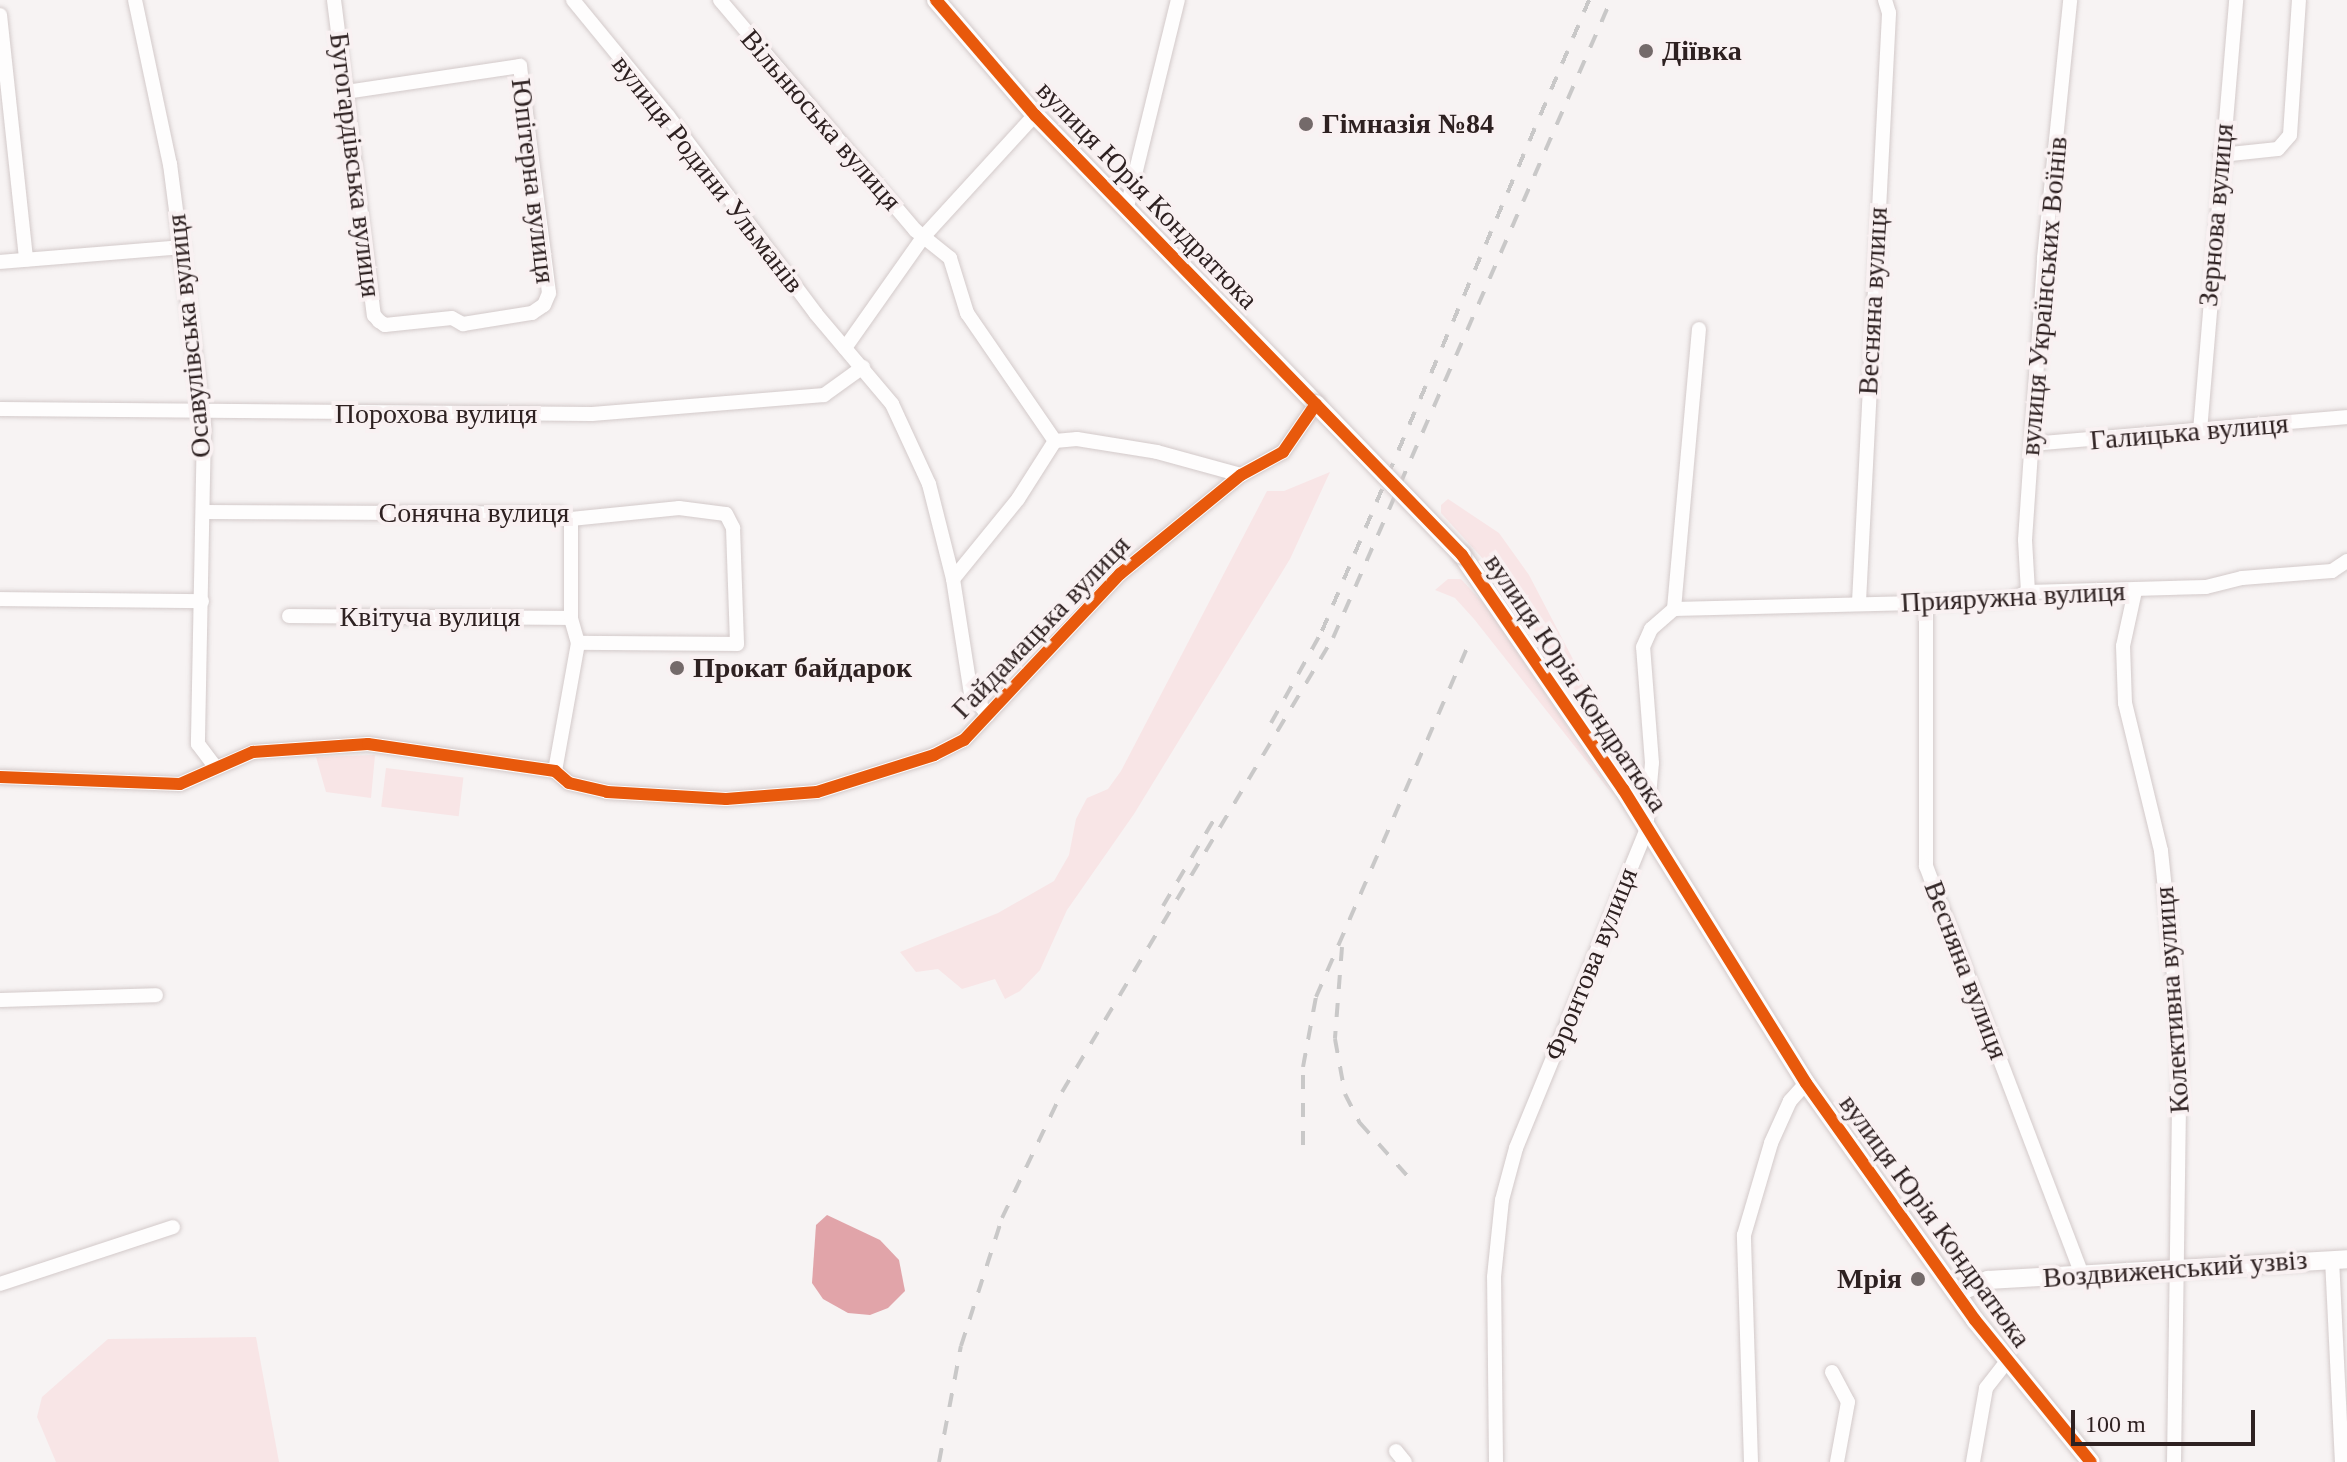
<!DOCTYPE html>
<meta charset="utf-8">
<style>
body{margin:0}
#map{position:relative;width:2347px;height:1462px;overflow:hidden;background:#f7f3f3;font-family:"Times New Roman",serif}
div>[style]{position:absolute}
.green>*{inset:0;background:#f8e5e6;transform-origin:0 0}
.water>*{inset:0;background:#e1a4a9}
.roads{filter:drop-shadow(0 0 2px #d3caca) drop-shadow(0 0 2px #d3caca)}
.minor>*{height:14px;margin:-7px;padding:0 7px;transform-origin:7px;border-radius:7px;background:#fefdfd}
.tertiary>*{height:18px;margin:-9px;padding:0 9px;transform-origin:9px;border-radius:9px;background:#fefdfd}
.rail>*{height:4px;margin-top:-2px;transform-origin:0;background:repeating-linear-gradient(90deg,#c9c8c8 0 14px,transparent 0 28px)}
.bridges{filter:drop-shadow(0 0 2px #d3caca) drop-shadow(0 0 2px #d3caca)}
.tertiary-bridge>*{height:18px;margin:-9px;padding:0 9px;transform-origin:9px;border-radius:9px;background:#fefdfd}
.cycleway>*{height:12px;margin:-6px;padding:0 6px;transform-origin:6px;border-radius:6px;background:#e8590c}
.dots>*{width:22px;height:22px;translate:-50% -50%;box-sizing:border-box;border:4px solid #f9f1f2;border-radius:50%}
span{translate:-50% -50%;white-space:nowrap;text-align:center;line-height:1.15;-webkit-text-stroke:8px #f9f1f2;paint-order:stroke}
.poi-label{font-size:28px;color:#2e2121;font-weight:700}
.left{translate:0 -50%;text-align:left}
.right{translate:-100% -50%;text-align:right}
.street-label{font-size:28px;color:#2e2121}
.scale{position:absolute;left:2071px;top:1410px;width:184px;height:36px;box-sizing:border-box;border:4px solid #2e2121;border-top:0;padding-left:10px;font-size:24px;line-height:28px;white-space:nowrap;color:#2e2121;-webkit-text-stroke:6px #f9f1f2;paint-order:stroke}
</style>
<div id="map">
<div class="green">
<div style="clip-path:polygon(1330px 472px,1290px 559px,1134px 814px,1067px 910px,1040px 970px,1020px 991px,1005px 999px,995px 979px,962px 989px,938px 969px,916px 972px,900px 952px,998px 913px,1054px 881px,1069px 855px,1076px 819px,1087px 798px,1108px 789px,1121px 771px,1267px 491px,1284px 491px)"></div>
<div style="clip-path:polygon(1448px 499px,1499px 533px,1529px 575px,1634px 776px,1626px 773px,1495px 572px,1441px 513px,1441px 505px)"></div>
<div style="clip-path:polygon(1448px 579px,1461px 579px,1485px 605px,1614px 796px,1474px 619px,1455px 598px,1435px 590px)"></div>
<div style="clip-path:polygon(375px 755px,371px 798px,326px 792px,316px 757px)"></div>
<div style="left:386px;top:768px;width:78px;height:39px;rotate:7deg"></div>
<div style="clip-path:polygon(256px 1337px,279px 1462px,56px 1462px,37px 1417px,42px 1397px,108px 1339px)"></div>
</div>
<div class="water">
<div style="clip-path:polygon(827px 1215px,880px 1240px,899px 1260px,905px 1291px,888px 1308px,870px 1315px,848px 1313px,823px 1299px,812px 1283px,816px 1225px)"></div>
</div>
<div class="roads">
<div class="minor">
<div style="left:135px;top:0;width:168px;rotate:78deg"></div>
<div style="left:170px;top:164px;width:264px;rotate:82.6deg"></div>
<div style="left:204px;top:426px;width:318px;rotate:91.1deg"></div>
<div style="left:198px;top:744px;width:26px;rotate:53deg"></div>
<div style="left:334px;top:0;width:318px;rotate:82.8deg"></div>
<div style="left:374px;top:315px;width:8px;rotate:50deg"></div>
<div style="left:379px;top:321px;width:7px;rotate:34deg"></div>
<div style="left:385px;top:325px;width:67px;rotate:-6deg"></div>
<div style="left:452px;top:318px;width:13px;rotate:29deg"></div>
<div style="left:463px;top:324px;width:70px;rotate:-9.1deg"></div>
<div style="left:532px;top:313px;width:14px;rotate:-34deg"></div>
<div style="left:544px;top:305px;width:13px;rotate:-67deg"></div>
<div style="left:549px;top:293px;width:229px;rotate:-97.3deg"></div>
<div style="left:520px;top:66px;width:175px;rotate:171.5deg"></div>
<div style="left:573px;top:0;width:150px;rotate:50.7deg"></div>
<div style="left:668px;top:116px;width:247px;rotate:53.2deg"></div>
<div style="left:816px;top:314px;width:118px;rotate:49.8deg"></div>
<div style="left:892px;top:404px;width:88px;rotate:65.2deg"></div>
<div style="left:929px;top:484px;width:98px;rotate:75.8deg"></div>
<div style="left:953px;top:579px;width:116px;rotate:81.1deg"></div>
<div style="left:971px;top:694px;width:27px;rotate:51deg"></div>
<div style="left:720px;top:0;width:302px;rotate:49.7deg"></div>
<div style="left:915px;top:230px;width:45px;rotate:38.7deg"></div>
<div style="left:950px;top:258px;width:58px;rotate:72.8deg"></div>
<div style="left:967px;top:313px;width:155px;rotate:55.5deg"></div>
<div style="left:1055px;top:441px;width:22px;rotate:-5deg"></div>
<div style="left:1077px;top:439px;width:81px;rotate:9.2deg"></div>
<div style="left:1157px;top:452px;width:87px;rotate:15.3deg"></div>
<div style="left:0;top:15px;width:246px;rotate:83.9deg"></div>
<div style="left:2221px;top:155px;width:57px;rotate:-6deg"></div>
<div style="left:2278px;top:149px;width:18px;rotate:-49deg"></div>
<div style="left:2290px;top:135px;width:135px;rotate:-86.2deg"></div>
<div style="left:1127px;top:207px;width:213px;rotate:-76.2deg"></div>
<div style="left:0;top:262px;width:183px;rotate:-4.7deg"></div>
<div style="left:845px;top:348px;width:137px;rotate:-54.8deg"></div>
<div style="left:924px;top:236px;width:164px;rotate:-47.5deg"></div>
<div style="left:0;top:409px;width:592px;rotate:0.48deg"></div>
<div style="left:592px;top:414px;width:233px;rotate:-4.7deg"></div>
<div style="left:824px;top:395px;width:48px;rotate:-35.7deg"></div>
<div style="left:2200px;top:431px;width:433px;rotate:-85.2deg"></div>
<div style="left:2032px;top:444px;width:316px;rotate:-4.9deg"></div>
<div style="left:203px;top:512px;width:358px;rotate:0.3deg"></div>
<div style="left:561px;top:514px;width:11px;rotate:27deg"></div>
<div style="left:571px;top:519px;width:109px;rotate:-5.8deg"></div>
<div style="left:679px;top:508px;width:47px;rotate:7.3deg"></div>
<div style="left:726px;top:514px;width:16px;rotate:63deg"></div>
<div style="left:733px;top:528px;width:116px;rotate:88deg"></div>
<div style="left:737px;top:644px;width:159px;rotate:-179.6deg"></div>
<div style="left:953px;top:579px;width:103px;rotate:-50.9deg"></div>
<div style="left:1018px;top:499px;width:69px;rotate:-57.5deg"></div>
<div style="left:2135px;top:591px;width:56px;rotate:102.3deg"></div>
<div style="left:2123px;top:646px;width:57px;rotate:88deg"></div>
<div style="left:2125px;top:703px;width:152px;rotate:76.3deg"></div>
<div style="left:2161px;top:851px;width:184px;rotate:84.1deg"></div>
<div style="left:2180px;top:1034px;width:428px;rotate:90.8deg"></div>
<div style="left:2028px;top:592px;width:52px;rotate:-93.3deg"></div>
<div style="left:2025px;top:540px;width:283px;rotate:-86.1deg"></div>
<div style="left:2044px;top:258px;width:259px;rotate:-84.2deg"></div>
<div style="left:0;top:599px;width:202px;rotate:0.6deg"></div>
<div style="left:1859px;top:602px;width:590px;rotate:-87.08deg"></div>
<div style="left:1889px;top:13px;width:14px;rotate:-107deg"></div>
<div style="left:1926px;top:603px;width:263px;rotate:90deg"></div>
<div style="left:1926px;top:866px;width:438px;rotate:69.1deg"></div>
<div style="left:1674px;top:609px;width:252px;rotate:-1.4deg"></div>
<div style="left:1926px;top:603px;width:86px;rotate:-2.7deg"></div>
<div style="left:2012px;top:599px;width:17px;rotate:-24deg"></div>
<div style="left:2028px;top:592px;width:178px;rotate:-1.6deg"></div>
<div style="left:2206px;top:587px;width:37px;rotate:-14deg"></div>
<div style="left:2242px;top:578px;width:90px;rotate:-4.4deg"></div>
<div style="left:2332px;top:571px;width:18px;rotate:-34deg"></div>
<div style="left:289px;top:616px;width:282px;rotate:0.4deg"></div>
<div style="left:555px;top:771px;width:130px;rotate:-79.8deg"></div>
<div style="left:578px;top:643px;width:26px;rotate:-106deg"></div>
<div style="left:571px;top:618px;width:99px;rotate:-90deg"></div>
<div style="left:0;top:777px;width:180px;rotate:2.2deg"></div>
<div style="left:180px;top:784px;width:80px;rotate:-23.7deg"></div>
<div style="left:253px;top:752px;width:115px;rotate:-4deg"></div>
<div style="left:368px;top:744px;width:189px;rotate:8.2deg"></div>
<div style="left:555px;top:771px;width:18px;rotate:41deg"></div>
<div style="left:569px;top:783px;width:39px;rotate:13deg"></div>
<div style="left:607px;top:792px;width:119px;rotate:3.4deg"></div>
<div style="left:726px;top:799px;width:91px;rotate:-4.4deg"></div>
<div style="left:817px;top:792px;width:123px;rotate:-17.5deg"></div>
<div style="left:934px;top:755px;width:34px;rotate:-27deg"></div>
<div style="left:964px;top:740px;width:228px;rotate:-46.8deg"></div>
<div style="left:1120px;top:574px;width:156px;rotate:-39.3deg"></div>
<div style="left:1241px;top:475px;width:48px;rotate:-28.7deg"></div>
<div style="left:1283px;top:452px;width:58px;rotate:-55.5deg"></div>
<div style="left:0;top:1000px;width:156px;rotate:-1.8deg"></div>
<div style="left:2332px;top:1259px;width:203px;rotate:87.2deg"></div>
<div style="left:0;top:1284px;width:182px;rotate:-18.2deg"></div>
<div style="left:1832px;top:1372px;width:34px;rotate:62deg"></div>
<div style="left:1848px;top:1402px;width:61px;rotate:100.4deg"></div>
<div style="left:1396px;top:1451px;width:14px;rotate:51deg"></div>
<div style="left:1496px;top:1462px;width:185px;rotate:-90.6deg"></div>
<div style="left:1494px;top:1277px;width:77px;rotate:-84.1deg"></div>
<div style="left:1502px;top:1200px;width:54px;rotate:-74.9deg"></div>
<div style="left:1516px;top:1148px;width:343px;rotate:-67.7deg"></div>
<div style="left:1646px;top:831px;width:68px;rotate:-85deg"></div>
<div style="left:1652px;top:763px;width:116px;rotate:-94.4deg"></div>
<div style="left:1643px;top:647px;width:20px;rotate:-66deg"></div>
<div style="left:1651px;top:629px;width:30px;rotate:-41deg"></div>
<div style="left:1674px;top:609px;width:281px;rotate:-84.9deg"></div>
<div style="left:1751px;top:1462px;width:227px;rotate:-91.8deg"></div>
<div style="left:1744px;top:1235px;width:96px;rotate:-73.6deg"></div>
<div style="left:1771px;top:1143px;width:46px;rotate:-65.7deg"></div>
<div style="left:1790px;top:1101px;width:24px;rotate:-48deg"></div>
<div style="left:1973px;top:1462px;width:75px;rotate:-80deg"></div>
<div style="left:1986px;top:1388px;width:34px;rotate:-52deg"></div>
</div>
<div class="tertiary">
<div style="left:936px;top:0;width:152px;rotate:49.3deg"></div>
<div style="left:1035px;top:115px;width:403px;rotate:45.8deg"></div>
<div style="left:1462px;top:555px;width:284px;rotate:55.5deg"></div>
<div style="left:1623px;top:789px;width:346px;rotate:58.1deg"></div>
<div style="left:1806px;top:1083px;width:291px;rotate:54.5deg"></div>
<div style="left:1975px;top:1320px;width:183px;rotate:50.8deg"></div>
<div style="left:1957px;top:1293px;width:34px;rotate:-23deg"></div>
<div style="left:1988px;top:1280px;width:360px;rotate:-3.3deg"></div>
</div>
</div>
<div class="rail">
<div style="left:1271px;top:723px;width:105px;rotate:-61deg"></div>
<div style="left:1322px;top:631px;width:685px;rotate:-67.06deg"></div>
<div style="left:1163px;top:906px;width:104px;rotate:-59.5deg"></div>
<div style="left:1342px;top:947px;width:92px;rotate:94.4deg"></div>
<div style="left:1335px;top:1039px;width:56px;rotate:79.7deg"></div>
<div style="left:1345px;top:1094px;width:33px;rotate:63deg"></div>
<div style="left:1360px;top:1123px;width:76px;rotate:48.2deg"></div>
<div style="left:1303px;top:1145px;width:78px;rotate:-90deg"></div>
<div style="left:1303px;top:1067px;width:71px;rotate:-79.5deg"></div>
<div style="left:1316px;top:997px;width:386px;rotate:-66.6deg"></div>
<div style="left:939px;top:1462px;width:118px;rotate:-79.3deg"></div>
<div style="left:961px;top:1346px;width:134px;rotate:-72.2deg"></div>
<div style="left:1002px;top:1218px;width:140px;rotate:-64.5deg"></div>
<div style="left:1062px;top:1092px;width:529px;rotate:-59.17deg"></div>
<div style="left:1333px;top:638px;width:696px;rotate:-66.46deg"></div>
</div>
<div class="bridges">
<div class="tertiary-bridge">
<div style="left:1316px;top:404px;width:210px;rotate:46deg"></div>
</div>
</div>
<div class="cycleway">
<div style="left:936px;top:0;width:152px;rotate:49.3deg"></div>
<div style="left:1035px;top:115px;width:613px;rotate:45.86deg"></div>
<div style="left:1462px;top:555px;width:284px;rotate:55.5deg"></div>
<div style="left:1623px;top:789px;width:346px;rotate:58.1deg"></div>
<div style="left:1806px;top:1083px;width:291px;rotate:54.5deg"></div>
<div style="left:1975px;top:1320px;width:183px;rotate:50.8deg"></div>
<div style="left:0;top:777px;width:180px;rotate:2.2deg"></div>
<div style="left:180px;top:784px;width:80px;rotate:-23.7deg"></div>
<div style="left:253px;top:752px;width:115px;rotate:-4deg"></div>
<div style="left:368px;top:744px;width:189px;rotate:8.2deg"></div>
<div style="left:555px;top:771px;width:18px;rotate:41deg"></div>
<div style="left:569px;top:783px;width:39px;rotate:13deg"></div>
<div style="left:607px;top:792px;width:119px;rotate:3.4deg"></div>
<div style="left:726px;top:799px;width:91px;rotate:-4.4deg"></div>
<div style="left:817px;top:792px;width:123px;rotate:-17.5deg"></div>
<div style="left:934px;top:755px;width:34px;rotate:-27deg"></div>
<div style="left:964px;top:740px;width:228px;rotate:-46.8deg"></div>
<div style="left:1120px;top:574px;width:156px;rotate:-39.3deg"></div>
<div style="left:1241px;top:475px;width:48px;rotate:-28.7deg"></div>
<div style="left:1283px;top:452px;width:58px;rotate:-55.5deg"></div>
</div>
<div class="dots">
<div style="left:1646px;top:51px;background:#746a6a"></div>
<div style="left:1306px;top:124px;background:#746a6a"></div>
<div style="left:677px;top:668px;background:#746a6a"></div>
<div style="left:1918px;top:1279px;background:#746a6a"></div>
</div>
<div class="poi-label">
<span class="left" style="left:1662px;top:51px">Діївка</span>
<span class="left" style="left:1322px;top:124px">Гімназія №84</span>
<span class="left" style="left:693px;top:668px">Прокат байдарок</span>
<span class="right" style="left:1902px;top:1279px">Мрія</span>
</div>
<div class="street-label">
<span style="left:821px;top:120px;rotate:49deg">Вільнюська вулиця</span>
<span style="left:355px;top:165px;rotate:83deg">Бугогардівська вулиця</span>
<span style="left:708px;top:174px;rotate:52deg">вулиця Родини Ульманів</span>
<span style="left:533px;top:181px;rotate:83deg">Юпітерна вулиця</span>
<span style="left:1147px;top:195px;rotate:46deg">вулиця Юрія Кондратюка</span>
<span style="left:2216px;top:215px;rotate:-85deg">Зернова вулиця</span>
<span style="left:2044px;top:296px;rotate:-85deg">вулиця Українських Воїнів</span>
<span style="left:1873px;top:301px;rotate:-87deg">Весняна вулиця</span>
<span style="left:189px;top:336px;rotate:-96deg">Осавулівська вулиця</span>
<span style="left:436px;top:414px">Порохова вулиця</span>
<span style="left:2189px;top:432px;rotate:-5deg">Галицька вулиця</span>
<span style="left:474px;top:513px">Сонячна вулиця</span>
<span style="left:2013px;top:597px;rotate:-3deg">Прияружна вулиця</span>
<span style="left:430px;top:617px">Квітуча вулиця</span>
<span style="left:1041px;top:627px;rotate:-46deg">Гайдамацька вулиця</span>
<span style="left:1576px;top:683px;rotate:56deg">вулиця Юрія Кондратюка</span>
<span style="left:1591px;top:964px;rotate:-68deg">Фронтова вулиця</span>
<span style="left:1966px;top:970px;rotate:69deg">Весняна вулиця</span>
<span style="left:2172px;top:1000px;rotate:-94deg">Колективна вулиця</span>
<span style="left:1935px;top:1221px;rotate:54deg">вулиця Юрія Кондратюка</span>
<span style="left:2175px;top:1269px;rotate:-4deg">Воздвиженський узвіз</span>
</div>
<div class="scale">100 m</div>
</div>
